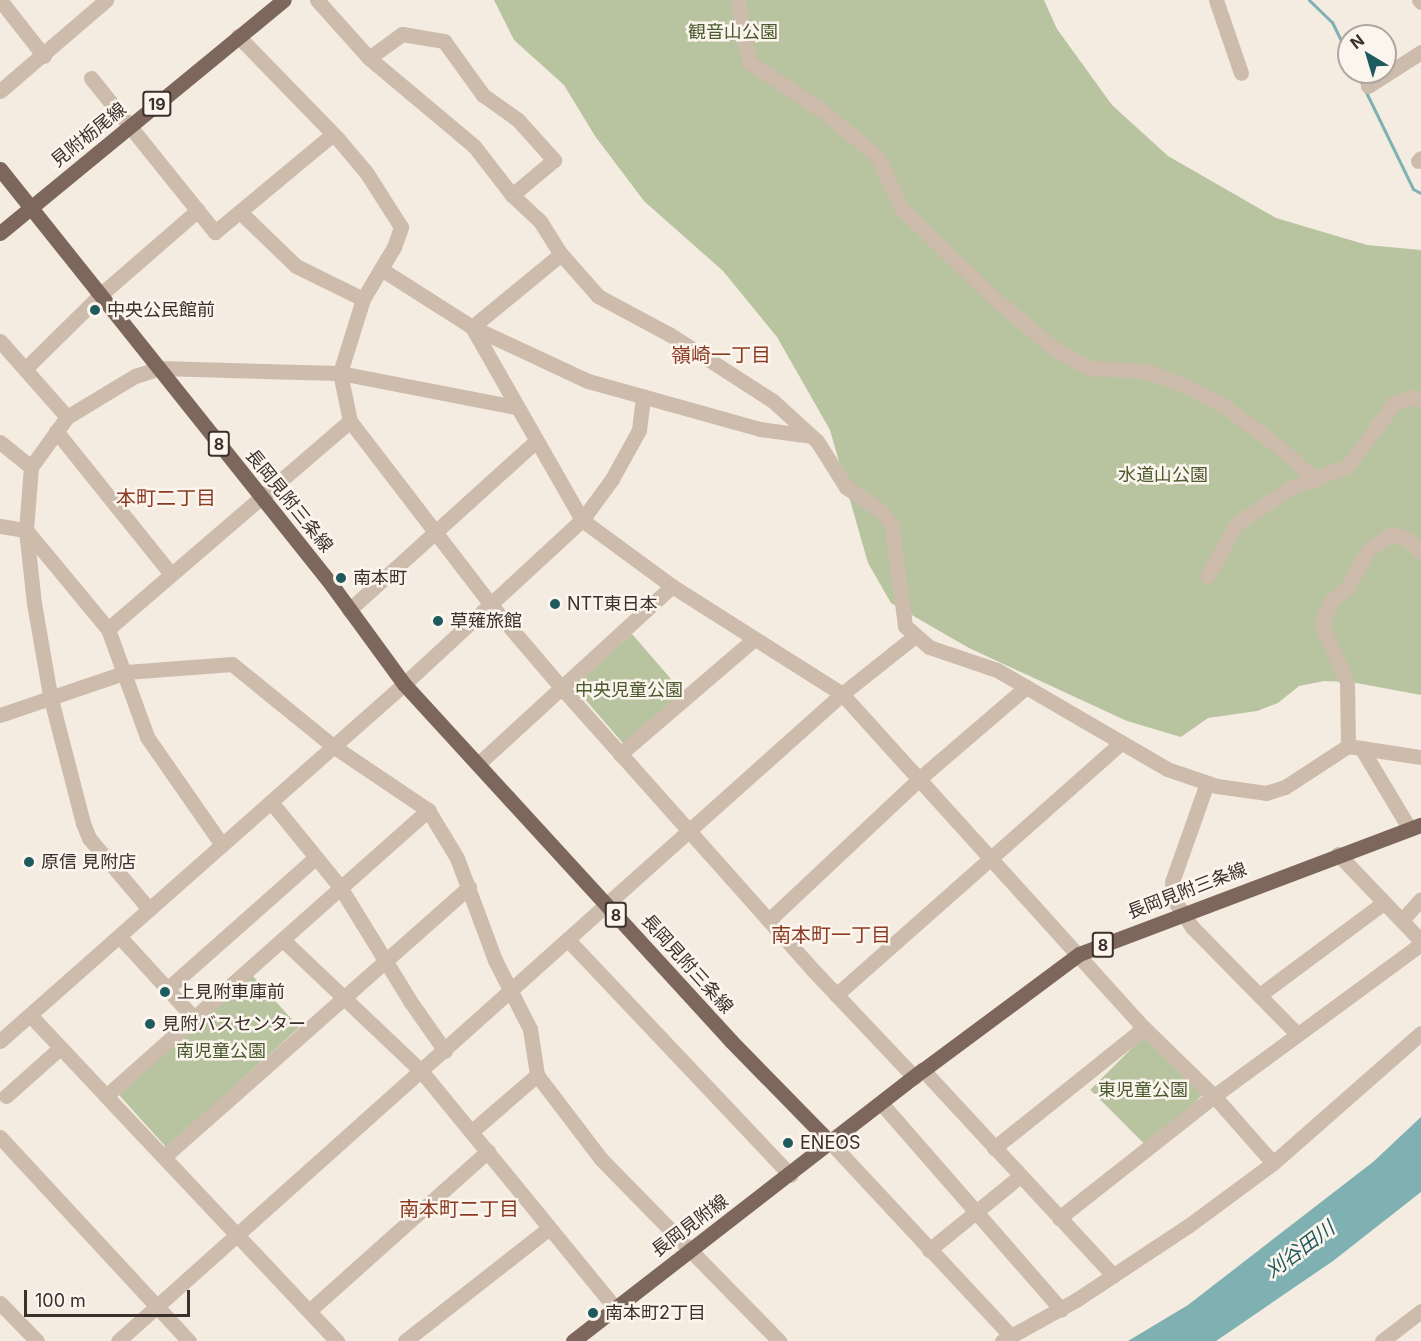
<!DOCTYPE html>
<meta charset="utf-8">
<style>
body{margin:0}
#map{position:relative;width:1421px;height:1341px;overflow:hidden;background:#f4ebe1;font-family:Inter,"Noto Sans JP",sans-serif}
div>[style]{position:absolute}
.green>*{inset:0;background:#b8c4a0;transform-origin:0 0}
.water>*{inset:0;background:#7fb0b2}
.stream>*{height:3px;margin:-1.5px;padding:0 1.5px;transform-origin:1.5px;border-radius:1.5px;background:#7fb0b2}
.minor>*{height:15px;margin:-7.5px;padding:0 7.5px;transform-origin:7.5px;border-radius:7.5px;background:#cdbbac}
.major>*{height:15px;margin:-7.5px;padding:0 7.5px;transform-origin:7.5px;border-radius:7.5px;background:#7d675c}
.dots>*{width:16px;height:16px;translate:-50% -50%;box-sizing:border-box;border:3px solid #fbf5ee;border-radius:50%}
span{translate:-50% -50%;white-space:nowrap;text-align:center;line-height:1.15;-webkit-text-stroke:5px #fbf5ee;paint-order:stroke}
.shield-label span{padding:2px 4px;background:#fbf5ee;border:2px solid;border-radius:4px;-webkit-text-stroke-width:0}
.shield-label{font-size:16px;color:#3b302b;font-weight:700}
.park-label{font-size:18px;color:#4a5a2e}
.street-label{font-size:18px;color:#3b302b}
.poi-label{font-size:18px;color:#3b302b}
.left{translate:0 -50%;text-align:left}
.neighbourhood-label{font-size:20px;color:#8c3b22}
.water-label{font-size:20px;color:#1f5a5e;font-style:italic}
.north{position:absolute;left:1337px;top:24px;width:60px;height:60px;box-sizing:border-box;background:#fbf5ee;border:2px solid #aea6a0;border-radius:50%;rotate:322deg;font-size:16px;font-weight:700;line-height:24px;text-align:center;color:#3b302b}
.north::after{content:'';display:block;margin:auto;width:21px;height:27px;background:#1f5a5e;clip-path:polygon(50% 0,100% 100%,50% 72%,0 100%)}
.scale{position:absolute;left:24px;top:1290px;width:166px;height:27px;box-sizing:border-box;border:3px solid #3b302b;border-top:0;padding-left:8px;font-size:18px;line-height:21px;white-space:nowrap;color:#3b302b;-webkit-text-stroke:4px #fbf5ee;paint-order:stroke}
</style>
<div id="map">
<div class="green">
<div style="clip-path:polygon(494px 0,1044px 0,1057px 29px,1112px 105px,1168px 156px,1276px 218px,1367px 245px,1421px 250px,1421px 695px,1351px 682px,1324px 681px,1299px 686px,1278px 703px,1257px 711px,1208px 718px,1181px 737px,1127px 721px,969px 648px,891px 603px,868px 563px,830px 430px,777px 337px,723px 271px,644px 201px,595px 136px,564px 85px,514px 40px)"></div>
<div style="clip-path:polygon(632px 634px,684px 694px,629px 742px,622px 742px,577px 690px,576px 684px)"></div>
<div style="left:251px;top:974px;width:72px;height:179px;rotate:48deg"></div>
<div style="left:1144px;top:1036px;width:83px;height:76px;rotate:45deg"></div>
</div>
<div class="water">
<div style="clip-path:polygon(1421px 1117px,1421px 1192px,1333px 1261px,1216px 1341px,1128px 1341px,1188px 1305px,1373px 1162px)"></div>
</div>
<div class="stream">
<div style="left:1309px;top:0;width:32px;rotate:44deg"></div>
<div style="left:1332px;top:22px;width:39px;rotate:64deg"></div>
<div style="left:1356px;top:72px;width:13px;rotate:63deg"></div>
<div style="left:1365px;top:90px;width:110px;rotate:64.1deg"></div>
<div style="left:1413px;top:189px;width:9px;rotate:27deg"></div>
</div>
<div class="minor">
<div style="left:0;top:0;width:71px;rotate:51.8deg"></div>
<div style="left:317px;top:0;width:78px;rotate:48.1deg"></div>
<div style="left:369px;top:58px;width:137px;rotate:40deg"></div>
<div style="left:474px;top:146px;width:62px;rotate:52.2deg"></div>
<div style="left:512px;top:195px;width:38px;rotate:43deg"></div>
<div style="left:540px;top:221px;width:39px;rotate:58deg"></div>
<div style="left:561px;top:254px;width:56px;rotate:48.6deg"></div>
<div style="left:598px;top:296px;width:81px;rotate:28.2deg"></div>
<div style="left:669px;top:334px;width:124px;rotate:32.8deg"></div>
<div style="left:773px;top:401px;width:59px;rotate:42.3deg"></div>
<div style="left:817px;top:441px;width:54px;rotate:57.8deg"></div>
<div style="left:846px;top:487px;width:42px;rotate:34.4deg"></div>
<div style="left:881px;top:511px;width:19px;rotate:55deg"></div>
<div style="left:892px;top:527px;width:100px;rotate:82.5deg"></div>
<div style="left:905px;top:626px;width:32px;rotate:41deg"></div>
<div style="left:929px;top:647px;width:72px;rotate:18.7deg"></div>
<div style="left:997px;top:670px;width:197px;rotate:30.2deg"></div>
<div style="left:1167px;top:769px;width:53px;rotate:18.8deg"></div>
<div style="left:1217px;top:786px;width:49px;rotate:8.1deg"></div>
<div style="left:1266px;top:793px;width:20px;rotate:-18deg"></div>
<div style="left:1285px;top:787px;width:75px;rotate:-33.1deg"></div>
<div style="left:1348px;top:746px;width:74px;rotate:8.6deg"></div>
<div style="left:738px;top:0;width:63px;rotate:79.9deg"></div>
<div style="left:749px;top:62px;width:85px;rotate:33.5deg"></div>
<div style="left:820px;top:109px;width:75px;rotate:39.6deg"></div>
<div style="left:878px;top:157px;width:57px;rotate:65.2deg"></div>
<div style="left:902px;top:209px;width:131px;rotate:44.1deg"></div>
<div style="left:996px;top:300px;width:77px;rotate:39.7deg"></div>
<div style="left:1055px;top:349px;width:38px;rotate:30deg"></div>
<div style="left:1088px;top:368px;width:58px;rotate:3deg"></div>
<div style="left:1146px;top:371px;width:47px;rotate:21.1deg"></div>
<div style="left:1190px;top:388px;width:38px;rotate:28deg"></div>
<div style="left:1224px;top:406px;width:67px;rotate:36.5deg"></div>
<div style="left:1278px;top:446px;width:51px;rotate:41.8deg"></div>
<div style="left:1216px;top:0;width:77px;rotate:71.1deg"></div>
<div style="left:1419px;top:0;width:3px;rotate:45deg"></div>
<div style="left:238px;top:36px;width:144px;rotate:45.8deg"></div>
<div style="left:338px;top:139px;width:43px;rotate:49.7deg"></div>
<div style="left:366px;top:172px;width:65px;rotate:57.5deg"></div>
<div style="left:401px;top:227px;width:21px;rotate:109deg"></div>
<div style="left:394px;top:247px;width:61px;rotate:120.8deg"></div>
<div style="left:363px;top:299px;width:77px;rotate:107.3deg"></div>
<div style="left:340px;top:373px;width:49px;rotate:78.2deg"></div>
<div style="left:350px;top:421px;width:232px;rotate:52.5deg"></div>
<div style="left:491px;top:605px;width:106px;rotate:49.6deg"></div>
<div style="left:560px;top:686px;width:379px;rotate:48.3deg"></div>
<div style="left:812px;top:969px;width:149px;rotate:46.6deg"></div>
<div style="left:369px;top:58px;width:41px;rotate:-36deg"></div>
<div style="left:402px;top:34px;width:43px;rotate:9.5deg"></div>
<div style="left:444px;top:41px;width:67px;rotate:54.2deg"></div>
<div style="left:483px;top:95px;width:43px;rotate:35.5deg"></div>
<div style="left:518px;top:120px;width:54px;rotate:48deg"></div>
<div style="left:554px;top:160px;width:55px;rotate:140.2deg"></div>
<div style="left:91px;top:78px;width:198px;rotate:51.2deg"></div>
<div style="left:215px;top:232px;width:153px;rotate:-39.7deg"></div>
<div style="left:1368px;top:86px;width:63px;rotate:-32.7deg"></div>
<div style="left:0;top:91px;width:140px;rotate:-40.6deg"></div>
<div style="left:1418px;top:161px;width:4px;rotate:-45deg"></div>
<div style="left:240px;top:212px;width:78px;rotate:44deg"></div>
<div style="left:296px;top:266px;width:75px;rotate:26.2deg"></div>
<div style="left:561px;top:254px;width:115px;rotate:140.6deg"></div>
<div style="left:472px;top:327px;width:128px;rotate:25deg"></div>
<div style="left:588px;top:381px;width:179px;rotate:15.6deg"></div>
<div style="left:760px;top:429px;width:51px;rotate:7.8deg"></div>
<div style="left:381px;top:269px;width:108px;rotate:32.5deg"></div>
<div style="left:472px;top:327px;width:222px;rotate:60.3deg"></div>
<div style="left:582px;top:520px;width:112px;rotate:36.3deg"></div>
<div style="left:672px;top:586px;width:201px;rotate:32.4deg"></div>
<div style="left:842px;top:694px;width:450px;rotate:47.9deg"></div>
<div style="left:1144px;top:1028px;width:98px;rotate:44.2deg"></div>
<div style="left:1214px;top:1096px;width:89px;rotate:48.6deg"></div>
<div style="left:0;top:341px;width:101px;rotate:48.6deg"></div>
<div style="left:25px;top:369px;width:104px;rotate:-44.6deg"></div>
<div style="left:99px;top:296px;width:131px;rotate:-41deg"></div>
<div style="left:56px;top:431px;width:184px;rotate:51.2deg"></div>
<div style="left:0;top:442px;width:40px;rotate:39deg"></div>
<div style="left:0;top:526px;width:26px;rotate:9deg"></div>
<div style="left:26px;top:530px;width:129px;rotate:50.4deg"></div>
<div style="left:108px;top:629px;width:115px;rotate:70.1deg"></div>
<div style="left:147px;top:737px;width:131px;rotate:55.2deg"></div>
<div style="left:1207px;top:576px;width:61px;rotate:-60.5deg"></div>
<div style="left:1237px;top:523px;width:64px;rotate:-33.4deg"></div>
<div style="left:1290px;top:488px;width:62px;rotate:-20.8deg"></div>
<div style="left:1348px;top:466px;width:78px;rotate:-53.9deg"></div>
<div style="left:1394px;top:403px;width:18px;rotate:-19deg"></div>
<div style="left:1411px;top:397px;width:10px;rotate:17deg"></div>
<div style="left:349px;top:610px;width:251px;rotate:-42.1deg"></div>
<div style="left:108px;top:629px;width:319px;rotate:-40.7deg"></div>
<div style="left:0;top:715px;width:133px;rotate:-18.8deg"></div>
<div style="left:126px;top:672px;width:106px;rotate:-4.3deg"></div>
<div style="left:232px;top:664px;width:130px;rotate:39.1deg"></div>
<div style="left:333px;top:746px;width:115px;rotate:34deg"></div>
<div style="left:428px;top:810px;width:56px;rotate:58.9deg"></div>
<div style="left:457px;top:858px;width:109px;rotate:69.6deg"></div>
<div style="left:495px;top:960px;width:77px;rotate:63.1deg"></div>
<div style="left:530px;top:1029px;width:47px;rotate:81.3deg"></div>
<div style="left:537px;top:1075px;width:106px;rotate:52.7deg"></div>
<div style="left:601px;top:1159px;width:255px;rotate:45.6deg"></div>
<div style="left:1348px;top:746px;width:64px;rotate:-90.9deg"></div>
<div style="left:1347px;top:682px;width:64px;rotate:-114.1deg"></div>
<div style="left:1321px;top:624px;width:25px;rotate:-67deg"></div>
<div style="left:1331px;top:601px;width:22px;rotate:-39deg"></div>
<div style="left:1348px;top:587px;width:42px;rotate:-61.6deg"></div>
<div style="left:1368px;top:550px;width:29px;rotate:-34deg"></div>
<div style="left:1392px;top:534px;width:16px;rotate:18deg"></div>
<div style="left:1407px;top:539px;width:19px;rotate:43deg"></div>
<div style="left:1363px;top:751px;width:90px;rotate:59.1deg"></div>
<div style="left:620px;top:754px;width:177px;rotate:-40.6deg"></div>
<div style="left:478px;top:764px;width:263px;rotate:-42.5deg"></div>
<div style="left:1207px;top:783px;width:105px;rotate:109.5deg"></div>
<div style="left:1172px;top:882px;width:18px;rotate:84deg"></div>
<div style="left:1174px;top:900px;width:34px;rotate:56deg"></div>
<div style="left:1193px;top:928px;width:148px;rotate:45.5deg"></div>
<div style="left:271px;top:802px;width:109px;rotate:50.9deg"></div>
<div style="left:340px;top:887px;width:134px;rotate:58.4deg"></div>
<div style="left:410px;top:1001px;width:61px;rotate:55deg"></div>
<div style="left:1338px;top:854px;width:120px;rotate:46.3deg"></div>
<div style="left:149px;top:909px;width:93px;rotate:-130.2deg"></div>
<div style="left:89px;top:838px;width:16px;rotate:-112deg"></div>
<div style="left:83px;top:823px;width:132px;rotate:-104.5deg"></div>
<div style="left:50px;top:695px;width:93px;rotate:-99.9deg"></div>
<div style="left:34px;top:603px;width:73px;rotate:-96.3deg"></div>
<div style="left:26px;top:530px;width:63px;rotate:-85.5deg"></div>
<div style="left:31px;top:467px;width:62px;rotate:-54.2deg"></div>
<div style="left:67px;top:417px;width:79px;rotate:-31.1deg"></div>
<div style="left:135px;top:376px;width:25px;rotate:-18deg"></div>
<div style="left:159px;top:368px;width:181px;rotate:1.6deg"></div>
<div style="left:340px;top:373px;width:178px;rotate:11deg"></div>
<div style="left:769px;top:920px;width:207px;rotate:-43.2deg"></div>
<div style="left:920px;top:778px;width:140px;rotate:-40.6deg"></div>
<div style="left:1402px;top:920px;width:28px;rotate:-48deg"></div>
<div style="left:119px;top:936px;width:111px;rotate:47.6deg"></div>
<div style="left:283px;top:940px;width:192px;rotate:43.5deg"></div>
<div style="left:422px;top:1072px;width:305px;rotate:50.7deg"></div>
<div style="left:569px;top:941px;width:322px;rotate:46.6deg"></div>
<div style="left:167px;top:989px;width:199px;rotate:-41.5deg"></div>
<div style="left:1261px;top:994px;width:152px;rotate:-36.7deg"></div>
<div style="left:836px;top:995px;width:380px;rotate:-41.5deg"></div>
<div style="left:30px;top:1015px;width:111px;rotate:46.8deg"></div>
<div style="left:106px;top:1096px;width:431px;rotate:-41.6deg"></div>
<div style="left:0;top:1041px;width:539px;rotate:-41.47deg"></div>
<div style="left:404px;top:684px;width:242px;rotate:-42.7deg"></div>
<div style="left:582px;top:520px;width:51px;rotate:-53.8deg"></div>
<div style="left:612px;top:479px;width:56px;rotate:-61.1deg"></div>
<div style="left:639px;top:430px;width:34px;rotate:-83deg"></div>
<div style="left:923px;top:1070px;width:280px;rotate:47.2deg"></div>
<div style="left:6px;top:1096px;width:72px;rotate:-41.6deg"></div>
<div style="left:106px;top:1096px;width:337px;rotate:46.7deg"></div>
<div style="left:881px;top:1103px;width:274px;rotate:48.9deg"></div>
<div style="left:472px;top:1131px;width:86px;rotate:-40.7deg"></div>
<div style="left:0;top:1137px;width:278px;rotate:47.2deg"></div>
<div style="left:831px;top:1143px;width:264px;rotate:47deg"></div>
<div style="left:994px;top:1148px;width:192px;rotate:-38.7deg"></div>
<div style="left:165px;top:1156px;width:406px;rotate:-41.5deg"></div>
<div style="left:1059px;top:1218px;width:197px;rotate:-38.2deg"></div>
<div style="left:1214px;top:1096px;width:257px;rotate:-36.3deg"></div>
<div style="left:929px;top:1250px;width:117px;rotate:-39.1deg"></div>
<div style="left:0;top:1303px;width:53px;rotate:45.8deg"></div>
<div style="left:309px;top:1311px;width:240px;rotate:-41.8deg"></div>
<div style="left:118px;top:1341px;width:971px;rotate:-41.79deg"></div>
<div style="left:842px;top:694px;width:93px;rotate:-38.5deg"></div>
<div style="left:405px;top:1341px;width:183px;rotate:-38.1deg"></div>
<div style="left:1002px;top:1341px;width:85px;rotate:-29deg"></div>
<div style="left:1076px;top:1300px;width:134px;rotate:-33.5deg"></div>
<div style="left:1188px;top:1226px;width:106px;rotate:-36.5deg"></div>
<div style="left:1273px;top:1163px;width:197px;rotate:-41.3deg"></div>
<div style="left:1382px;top:1341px;width:49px;rotate:-37.6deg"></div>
</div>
<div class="major">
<div style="left:0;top:169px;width:531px;rotate:51.42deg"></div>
<div style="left:331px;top:584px;width:124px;rotate:53.9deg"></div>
<div style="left:404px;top:684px;width:484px;rotate:47.5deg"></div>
<div style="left:731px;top:1041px;width:143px;rotate:45.6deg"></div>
<div style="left:0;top:233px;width:367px;rotate:-39.4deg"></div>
<div style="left:573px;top:1341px;width:443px;rotate:-37.8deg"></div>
<div style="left:923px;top:1070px;width:194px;rotate:-36.6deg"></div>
<div style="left:1079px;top:954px;width:366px;rotate:-20.7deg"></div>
</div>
<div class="dots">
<div style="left:95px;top:310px;background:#1f5a5e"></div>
<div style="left:341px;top:578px;background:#1f5a5e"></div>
<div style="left:555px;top:604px;background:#1f5a5e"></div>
<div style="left:438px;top:621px;background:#1f5a5e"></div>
<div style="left:29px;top:862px;background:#1f5a5e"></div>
<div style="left:165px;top:992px;background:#1f5a5e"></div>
<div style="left:150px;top:1024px;background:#1f5a5e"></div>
<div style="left:788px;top:1143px;background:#1f5a5e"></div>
<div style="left:593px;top:1313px;background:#1f5a5e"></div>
</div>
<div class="shield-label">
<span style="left:157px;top:104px">19</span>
<span style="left:219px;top:444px">8</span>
<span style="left:616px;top:915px">8</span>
<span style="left:1103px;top:945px">8</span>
</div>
<div class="park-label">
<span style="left:733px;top:32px">観音山公園</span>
<span style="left:1163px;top:475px">水道山公園</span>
<span style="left:629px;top:690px">中央児童公園</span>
<span style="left:221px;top:1051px">南児童公園</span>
<span style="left:1143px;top:1090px">東児童公園</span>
</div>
<div class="street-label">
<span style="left:89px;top:135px;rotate:-39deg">見附栃尾線</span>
<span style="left:289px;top:501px;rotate:51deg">長岡見附三条線</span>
<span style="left:1187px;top:891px;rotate:-21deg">長岡見附三条線</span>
<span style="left:687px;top:964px;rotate:48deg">長岡見附三条線</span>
<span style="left:690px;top:1226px;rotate:-37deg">長岡見附線</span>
</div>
<div class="poi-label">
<span class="left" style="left:107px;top:310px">中央公民館前</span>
<span class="left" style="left:353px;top:578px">南本町</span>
<span class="left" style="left:567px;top:604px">NTT東日本</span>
<span class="left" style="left:450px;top:621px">草薙旅館</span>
<span class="left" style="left:41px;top:862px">原信 見附店</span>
<span class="left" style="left:177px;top:992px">上見附車庫前</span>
<span class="left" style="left:162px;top:1024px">見附バスセンター</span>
<span class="left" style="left:800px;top:1143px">ENEOS</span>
<span class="left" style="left:605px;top:1313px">南本町2丁目</span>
</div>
<div class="neighbourhood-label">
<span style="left:721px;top:355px">嶺崎一丁目</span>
<span style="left:166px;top:498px">本町二丁目</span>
<span style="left:831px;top:935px">南本町一丁目</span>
<span style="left:459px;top:1209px">南本町二丁目</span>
</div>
<div class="water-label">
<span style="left:1300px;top:1250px;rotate:-37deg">刈谷田川</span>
</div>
<div class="north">N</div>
<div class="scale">100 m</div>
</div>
